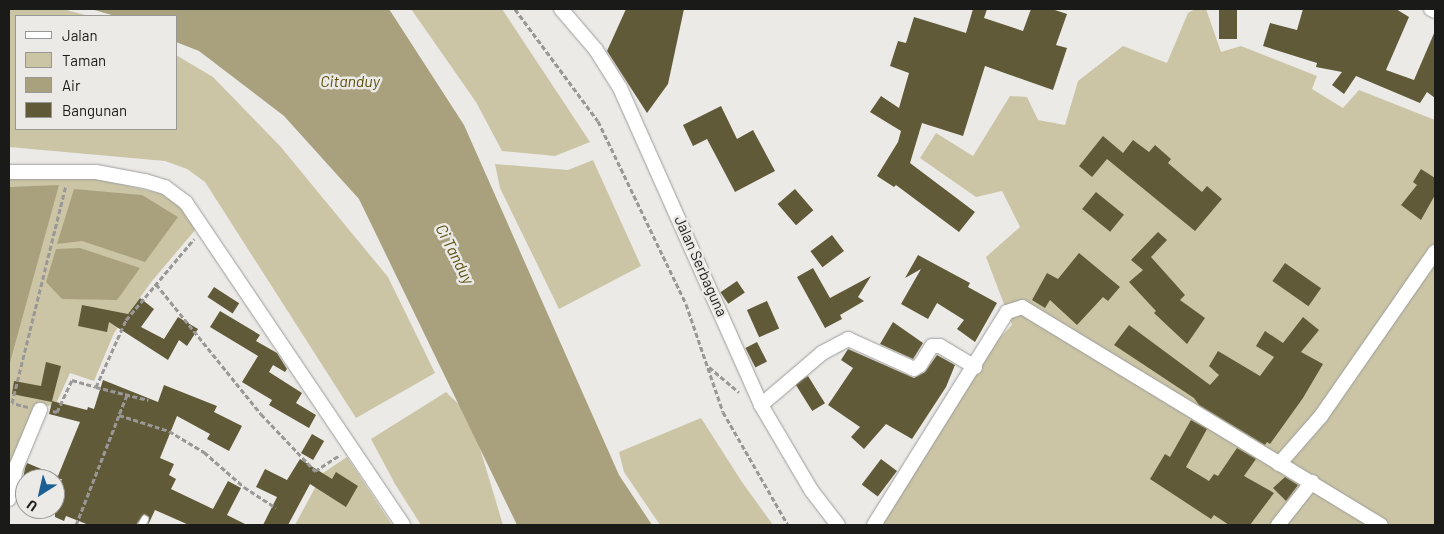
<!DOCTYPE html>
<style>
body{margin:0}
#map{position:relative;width:1444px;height:534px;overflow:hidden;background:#ebeae7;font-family:Barlow,sans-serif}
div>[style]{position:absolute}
.green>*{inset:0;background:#cbc5a6}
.water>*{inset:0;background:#a9a17d}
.building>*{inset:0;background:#615a38;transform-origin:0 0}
.path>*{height:3px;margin-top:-1.5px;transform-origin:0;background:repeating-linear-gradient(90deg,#999896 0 5px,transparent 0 7.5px)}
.roads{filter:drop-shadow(0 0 1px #9d9c99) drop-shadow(0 0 1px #9d9c99)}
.lane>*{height:7px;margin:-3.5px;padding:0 3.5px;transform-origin:3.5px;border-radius:3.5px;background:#fff}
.street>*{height:14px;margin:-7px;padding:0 7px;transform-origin:7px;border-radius:7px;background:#fff}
span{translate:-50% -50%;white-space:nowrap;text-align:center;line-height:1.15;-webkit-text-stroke:5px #ebeae7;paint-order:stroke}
.street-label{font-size:15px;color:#1a1a19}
.water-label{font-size:16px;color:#5b4e0c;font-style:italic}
.frame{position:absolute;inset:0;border:10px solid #1a1a19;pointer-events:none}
.legend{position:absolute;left:15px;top:15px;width:162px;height:115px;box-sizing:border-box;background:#ebeae7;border:1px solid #979795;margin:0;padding:6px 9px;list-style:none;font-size:15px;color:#1a1a19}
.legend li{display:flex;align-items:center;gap:10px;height:25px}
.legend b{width:25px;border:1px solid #979795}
.north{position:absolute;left:15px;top:469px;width:50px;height:50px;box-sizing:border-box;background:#ebeae7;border:1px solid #979795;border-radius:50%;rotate:215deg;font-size:14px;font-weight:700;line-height:20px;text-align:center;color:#1a1a19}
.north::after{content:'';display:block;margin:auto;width:18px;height:22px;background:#1b5f94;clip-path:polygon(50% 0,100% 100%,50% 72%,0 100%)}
</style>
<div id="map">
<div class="green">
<div style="clip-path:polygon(9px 9px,63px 9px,89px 16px,16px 16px,16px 129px,176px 129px,176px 55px,213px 77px,280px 146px,388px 277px,435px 373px,356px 418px,205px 182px,187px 169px,165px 161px,9px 147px)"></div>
<div style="clip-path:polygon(411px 9px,502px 9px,590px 142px,555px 156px,502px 151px,476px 102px)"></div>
<div style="clip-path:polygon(1195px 9px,1206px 9px,1221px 52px,1241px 46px,1317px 76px,1312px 89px,1343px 108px,1359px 90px,1435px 120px,1435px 525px,876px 525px,986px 352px,1012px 325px,986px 257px,1020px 227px,1002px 191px,976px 197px,920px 158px,936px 133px,973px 156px,1010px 96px,1027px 97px,1038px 120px,1065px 125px,1078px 81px,1123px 46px,1167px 63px,1188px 13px)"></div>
<div style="clip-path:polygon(593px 160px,641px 266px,559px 309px,500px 188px,495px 164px,568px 170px)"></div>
<div style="clip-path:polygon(95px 178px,163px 194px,182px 208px,196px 229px,152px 281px,114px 333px,94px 381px,70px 373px,55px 406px,37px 405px,9px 480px,9px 179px)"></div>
<div style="clip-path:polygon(446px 392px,470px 415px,503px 525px,421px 525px,395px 484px,371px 439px)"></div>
<div style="clip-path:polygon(701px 418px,742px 482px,773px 525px,660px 525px,624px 472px,619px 452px)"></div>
<div style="clip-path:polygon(347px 457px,392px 525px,295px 525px,323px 473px)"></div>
</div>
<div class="water">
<div style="clip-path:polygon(91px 9px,389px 9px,464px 125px,619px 475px,652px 525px,517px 525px,359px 199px,284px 116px,199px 51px,176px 42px,176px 16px,115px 16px)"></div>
<div style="clip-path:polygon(59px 185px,9px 366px,9px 187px)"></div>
<div style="clip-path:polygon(74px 189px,142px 195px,178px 217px,145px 262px,82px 241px,57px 244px)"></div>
<div style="clip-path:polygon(80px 248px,140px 268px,117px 300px,62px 299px,46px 282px,56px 249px)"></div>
</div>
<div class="building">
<div style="clip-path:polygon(626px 9px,684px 9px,668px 84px,647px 113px,607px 51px)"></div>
<div style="clip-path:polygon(973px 9px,987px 9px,984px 18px,1023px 31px,1031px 9px,1052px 9px,1067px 14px,1056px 45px,1067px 48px,1053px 90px,985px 66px,963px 136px,922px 123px,910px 163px,975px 212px,959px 232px,896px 185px,894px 187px,877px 176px,898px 142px,901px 131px,870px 112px,881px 96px,899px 108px,909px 73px,890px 66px,898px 41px,906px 43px,914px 17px,966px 33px)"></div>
<div style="left:1219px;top:9px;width:18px;height:30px"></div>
<div style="clip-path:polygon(1303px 9px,1396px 9px,1409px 17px,1386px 70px,1414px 80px,1435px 31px,1435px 98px,1427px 92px,1420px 103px,1356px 76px,1344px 94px,1332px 85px,1342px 72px,1316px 67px,1317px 63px,1263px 46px,1270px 23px,1297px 30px)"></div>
<div style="clip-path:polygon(721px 106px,737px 139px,753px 130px,775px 171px,735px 192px,707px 139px,693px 146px,683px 125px)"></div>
<div style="clip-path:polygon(1103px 136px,1123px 153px,1133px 140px,1149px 152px,1155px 145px,1171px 159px,1168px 163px,1202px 192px,1207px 186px,1222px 199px,1195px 231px,1107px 159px,1092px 177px,1079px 166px)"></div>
<div style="clip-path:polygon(1421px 169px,1435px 178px,1435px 195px,1421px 220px,1401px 205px,1417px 185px,1413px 182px)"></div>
<div style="left:795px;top:189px;width:28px;height:23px;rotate:49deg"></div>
<div style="left:1096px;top:192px;width:36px;height:22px;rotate:39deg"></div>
<div style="clip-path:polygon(1158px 232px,1167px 240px,1151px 257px,1185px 295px,1180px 300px,1205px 318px,1187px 344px,1154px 313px,1156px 311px,1129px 282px,1143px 270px,1131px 260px)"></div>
<div style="left:832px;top:235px;width:20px;height:27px;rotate:53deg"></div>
<div style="clip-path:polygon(1079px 253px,1120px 287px,1108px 301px,1103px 297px,1077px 325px,1050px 300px,1045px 308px,1032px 300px,1047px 273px,1058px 279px)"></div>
<div style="clip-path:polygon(918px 255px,970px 283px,968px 287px,997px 303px,975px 342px,957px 329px,964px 320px,937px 303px,928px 319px,901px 304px,921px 269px,905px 278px)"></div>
<div style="left:1285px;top:263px;width:44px;height:22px;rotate:35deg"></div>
<div style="clip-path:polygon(813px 268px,830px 298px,871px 276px,858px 297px,864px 301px,840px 315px,842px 319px,825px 328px,797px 277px)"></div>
<div style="left:737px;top:281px;width:14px;height:20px;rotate:56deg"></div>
<div style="left:214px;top:287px;width:30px;height:12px;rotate:33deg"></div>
<div style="clip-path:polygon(140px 298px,154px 309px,141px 327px,164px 339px,178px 317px,198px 329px,187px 346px,179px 340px,168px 360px,109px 322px,107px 332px,78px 326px,82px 305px,128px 314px)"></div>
<div style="left:767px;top:301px;width:30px;height:22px;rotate:66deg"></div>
<div style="clip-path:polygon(220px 311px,260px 335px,256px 341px,277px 353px,287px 369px,285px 372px,273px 365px,269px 372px,302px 393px,296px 403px,316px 415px,309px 428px,269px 405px,272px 400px,242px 382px,258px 356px,210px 327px)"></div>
<div style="clip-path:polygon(1303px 317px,1319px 330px,1301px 352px,1323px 364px,1303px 398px,1270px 444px,1267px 442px,1265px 445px,1199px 405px,1194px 398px,1114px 345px,1129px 325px,1210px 385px,1219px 375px,1209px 366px,1218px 351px,1260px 376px,1274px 357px,1256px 346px,1265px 331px,1283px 343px)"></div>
<div style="clip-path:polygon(893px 322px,923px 343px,913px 359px,880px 344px)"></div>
<div style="left:757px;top:342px;width:22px;height:13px;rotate:63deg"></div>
<div style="clip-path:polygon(848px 349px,914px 378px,925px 372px,937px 355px,955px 365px,946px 387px,912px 439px,886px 424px,864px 449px,851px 437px,860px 427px,828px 405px,853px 368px,841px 360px)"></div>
<div style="clip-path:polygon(46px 362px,61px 366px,52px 401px,87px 410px,88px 407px,94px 409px,103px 380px,158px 402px,164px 385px,217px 406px,214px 412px,242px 426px,229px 451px,207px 439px,210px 434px,177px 416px,160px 458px,174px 464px,169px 475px,176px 479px,171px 489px,213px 509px,228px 481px,241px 488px,227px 515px,247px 525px,189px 525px,155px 510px,148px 525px,149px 517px,144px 514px,136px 525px,89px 525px,66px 516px,64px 521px,55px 517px,55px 495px,62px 479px,23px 479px,25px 468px,27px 463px,58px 476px,80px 422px,49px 414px,52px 402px,12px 394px,14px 381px,41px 386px)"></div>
<div style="left:808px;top:376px;width:32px;height:15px;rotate:58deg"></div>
<div style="clip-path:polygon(1191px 420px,1207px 429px,1186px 467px,1209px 481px,1214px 474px,1218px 476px,1237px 448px,1256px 459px,1244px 476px,1274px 493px,1250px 525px,1229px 525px,1214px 515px,1211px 519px,1150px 479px,1165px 454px,1170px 457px)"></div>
<div style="left:312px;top:434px;width:14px;height:22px;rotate:30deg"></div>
<div style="clip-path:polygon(300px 459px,332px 479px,336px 472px,358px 486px,346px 507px,310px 484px,288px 525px,263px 525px,277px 497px,256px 487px,265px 469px,287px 480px)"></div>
<div style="left:881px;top:459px;width:20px;height:32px;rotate:37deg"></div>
<div style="clip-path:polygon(1285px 477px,1298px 485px,1286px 501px,1273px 488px)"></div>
</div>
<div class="path">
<div style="left:515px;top:9px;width:139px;rotate:53.5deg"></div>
<div style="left:598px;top:121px;width:203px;rotate:64.3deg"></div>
<div style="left:686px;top:304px;width:114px;rotate:71.1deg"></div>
<div style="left:723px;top:412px;width:130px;rotate:60.1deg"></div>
<div style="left:156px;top:284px;width:167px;rotate:51.1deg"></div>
<div style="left:261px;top:414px;width:79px;rotate:46.5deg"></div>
<div style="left:315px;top:471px;width:30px;rotate:-33deg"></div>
<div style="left:709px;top:367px;width:39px;rotate:40deg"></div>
<div style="left:96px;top:387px;width:54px;rotate:14deg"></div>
<div style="left:127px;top:395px;width:22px;rotate:112deg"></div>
<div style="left:119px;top:415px;width:52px;rotate:17.7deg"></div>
<div style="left:169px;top:431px;width:41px;rotate:31deg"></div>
<div style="left:204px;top:452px;width:53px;rotate:41.2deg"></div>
<div style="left:244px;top:487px;width:38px;rotate:33deg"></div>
<div style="left:28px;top:407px;width:16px;rotate:-166deg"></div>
<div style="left:12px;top:403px;width:225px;rotate:-76.1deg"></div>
<div style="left:53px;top:411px;width:4px;rotate:14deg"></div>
<div style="left:57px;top:412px;width:35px;rotate:-65deg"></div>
<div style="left:72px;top:380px;width:25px;rotate:16deg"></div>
<div style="left:96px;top:387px;width:73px;rotate:-65.9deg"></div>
<div style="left:126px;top:320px;width:106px;rotate:-50deg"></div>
<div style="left:76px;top:525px;width:118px;rotate:-68.6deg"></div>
</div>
<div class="roads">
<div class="lane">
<div style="left:141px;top:525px;width:7px;rotate:-63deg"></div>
</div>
<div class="street">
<div style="left:561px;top:9px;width:54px;rotate:49.5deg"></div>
<div style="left:596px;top:50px;width:45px;rotate:57.7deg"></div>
<div style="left:620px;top:88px;width:347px;rotate:66deg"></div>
<div style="left:761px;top:405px;width:99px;rotate:59.5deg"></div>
<div style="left:811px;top:490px;width:44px;rotate:52.4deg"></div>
<div style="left:1431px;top:9px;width:4px;rotate:27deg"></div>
<div style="left:9px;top:172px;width:87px"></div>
<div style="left:96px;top:172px;width:50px;rotate:10.4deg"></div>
<div style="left:145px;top:181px;width:21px;rotate:17deg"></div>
<div style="left:165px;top:187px;width:26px;rotate:37deg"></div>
<div style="left:186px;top:203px;width:388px;rotate:56deg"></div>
<div style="left:761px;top:405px;width:80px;rotate:-40.4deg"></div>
<div style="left:822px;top:353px;width:30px;rotate:-28deg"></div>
<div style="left:848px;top:339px;width:72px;rotate:24.4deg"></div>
<div style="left:914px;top:369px;width:7px;rotate:-34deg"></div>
<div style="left:920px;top:365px;width:22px;rotate:-58deg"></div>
<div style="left:932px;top:346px;width:8px"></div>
<div style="left:940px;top:346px;width:41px;rotate:31deg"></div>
<div style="left:1279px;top:464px;width:64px;rotate:-48.8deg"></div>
<div style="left:1321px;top:416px;width:200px;rotate:-55.2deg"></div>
<div style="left:9px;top:499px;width:35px;rotate:-77deg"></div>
<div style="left:17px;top:465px;width:60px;rotate:-67.3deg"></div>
<div style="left:874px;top:525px;width:251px;rotate:-58deg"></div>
<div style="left:1007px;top:312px;width:16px;rotate:-18deg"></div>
<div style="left:1022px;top:307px;width:420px;rotate:31.3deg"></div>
<div style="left:1278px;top:525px;width:55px;rotate:-51.7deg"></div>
</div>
</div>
<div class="street-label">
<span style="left:701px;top:266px;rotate:66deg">Jalan Serbaguna</span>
</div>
<div class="water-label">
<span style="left:350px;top:81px">Citanduy</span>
<span style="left:455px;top:254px;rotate:63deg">Ci Tanduy</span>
</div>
<div class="frame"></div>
<ul class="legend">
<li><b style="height:6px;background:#fff"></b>Jalan</li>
<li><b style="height:14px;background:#cbc5a6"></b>Taman</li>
<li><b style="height:14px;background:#a9a17d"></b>Air</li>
<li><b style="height:14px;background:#615a38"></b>Bangunan</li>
</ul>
<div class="north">U</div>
</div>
